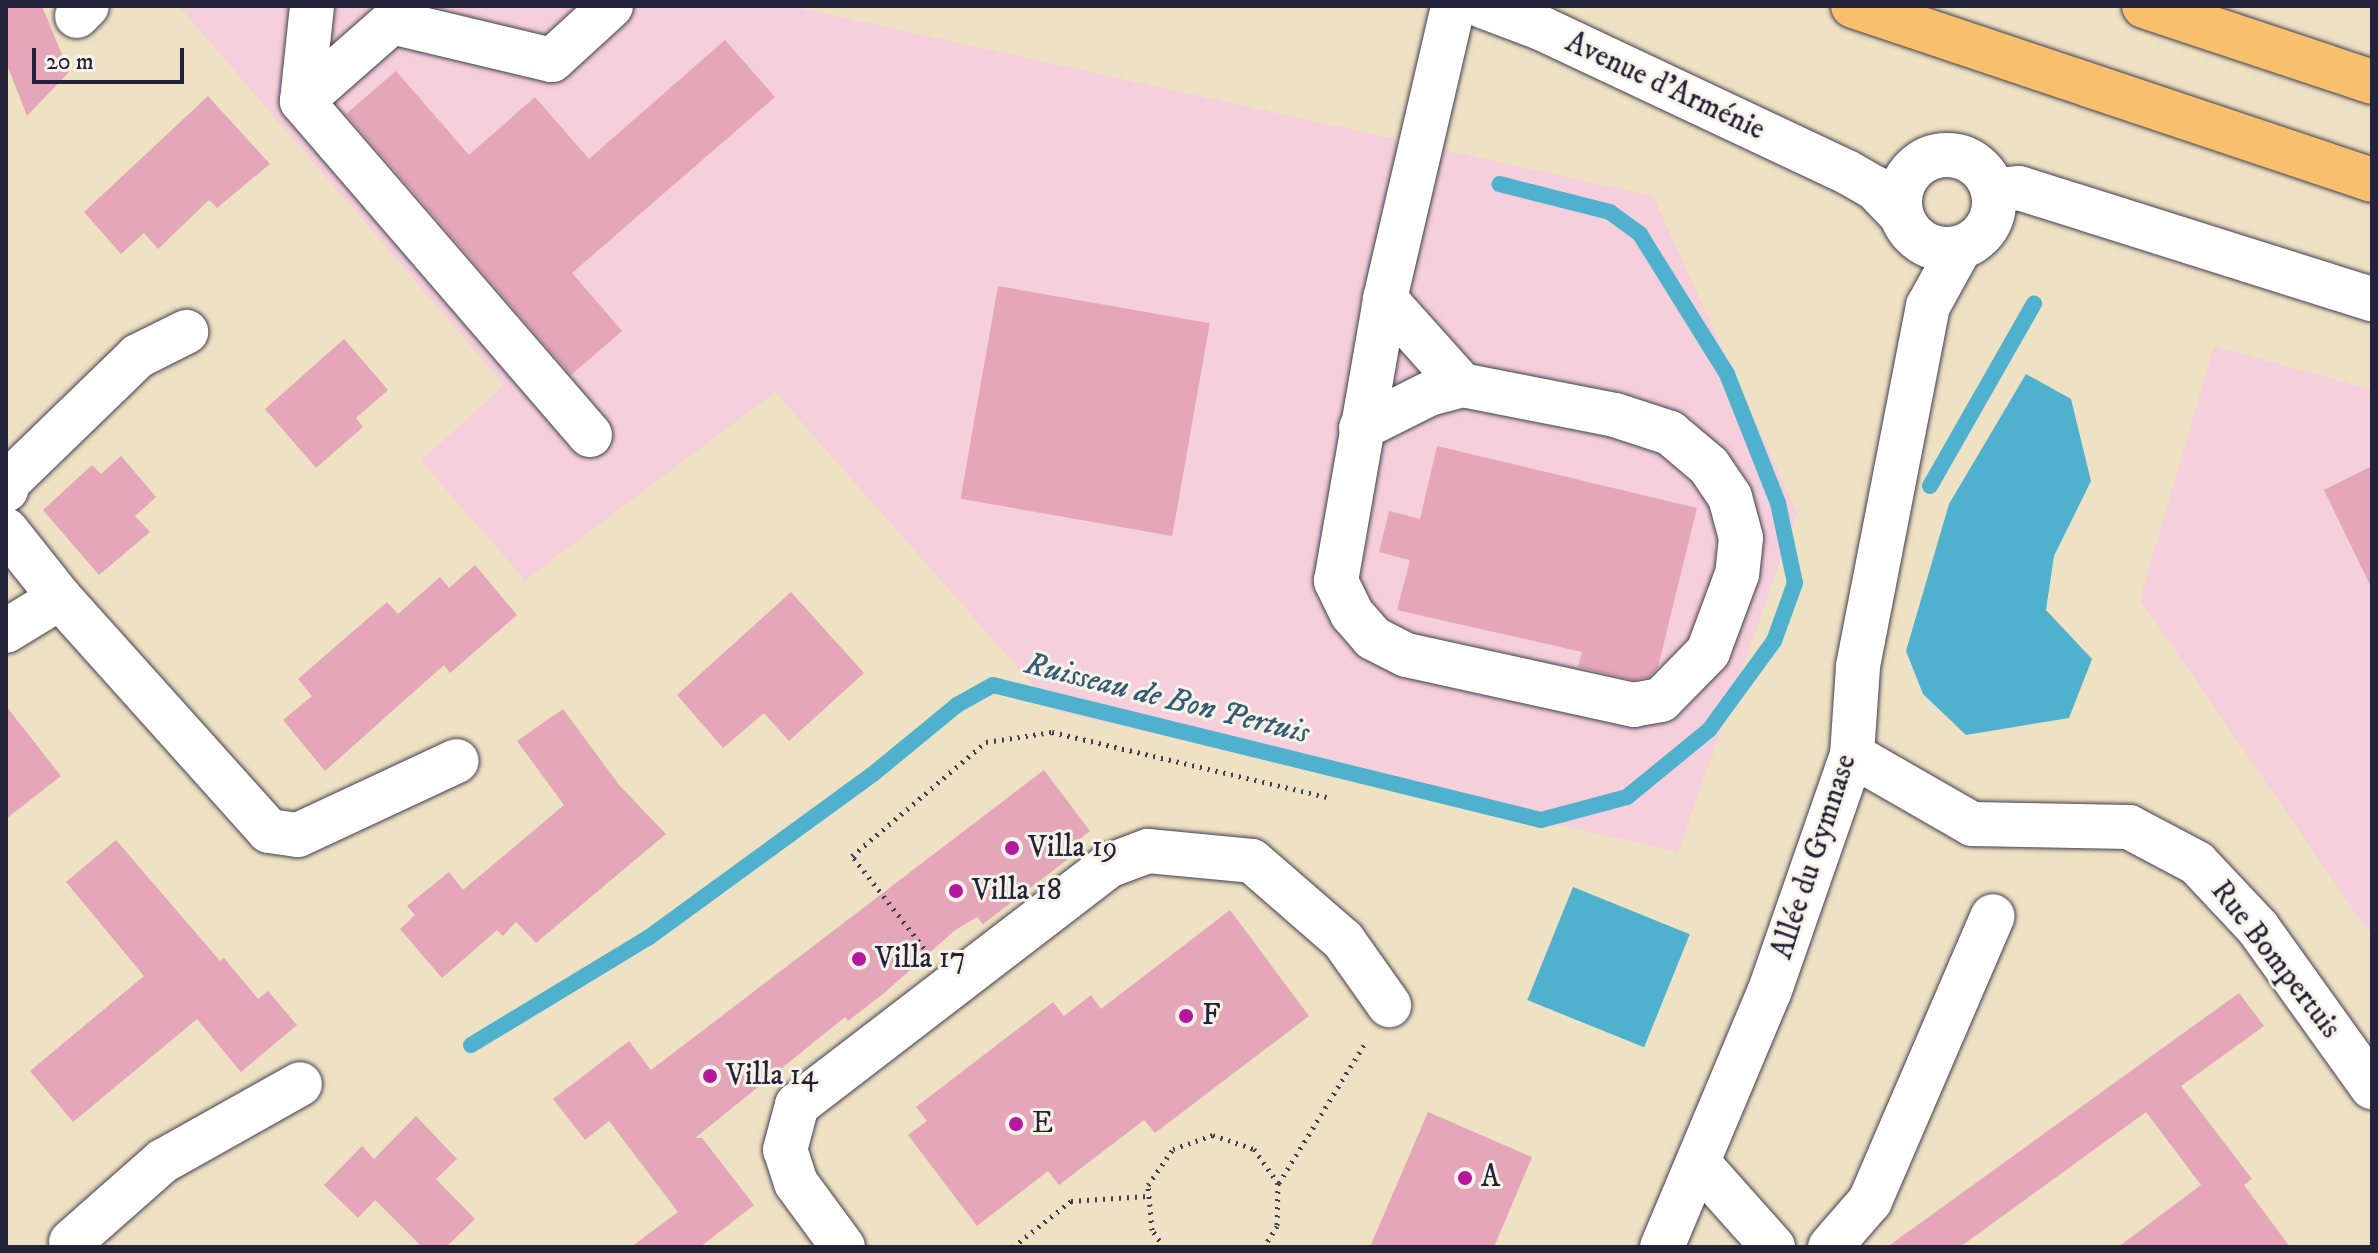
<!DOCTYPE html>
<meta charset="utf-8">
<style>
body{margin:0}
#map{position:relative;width:2378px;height:1253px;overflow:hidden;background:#efe1c3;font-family:"IM FELL DW Pica",serif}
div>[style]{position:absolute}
.built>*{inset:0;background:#f5cfdb}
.water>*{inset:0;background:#4fb1ce;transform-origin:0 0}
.stream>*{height:16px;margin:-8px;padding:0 8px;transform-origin:8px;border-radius:8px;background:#4fb1ce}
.building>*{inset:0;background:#e4a6b8;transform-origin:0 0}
.path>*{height:5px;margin-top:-2.5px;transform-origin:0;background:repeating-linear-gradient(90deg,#413f4f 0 2px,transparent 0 8px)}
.roads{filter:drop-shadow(0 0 2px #413f4f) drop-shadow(0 0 2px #413f4f)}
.minor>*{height:44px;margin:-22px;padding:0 22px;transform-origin:22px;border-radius:22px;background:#fff}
.minor>.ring{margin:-22px;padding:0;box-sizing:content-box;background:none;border:44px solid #fff;border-radius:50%}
.highway>*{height:44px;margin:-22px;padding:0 22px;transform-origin:22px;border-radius:22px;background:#f8bf6c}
.dots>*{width:22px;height:22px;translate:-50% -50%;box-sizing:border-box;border:4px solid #f7f3e8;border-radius:50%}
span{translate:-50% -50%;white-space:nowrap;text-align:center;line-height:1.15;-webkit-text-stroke:6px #f7f3e8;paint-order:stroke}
.street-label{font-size:30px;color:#22223b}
.poi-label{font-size:30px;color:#22223b}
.left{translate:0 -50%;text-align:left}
.water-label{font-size:32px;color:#345b76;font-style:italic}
.frame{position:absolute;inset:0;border:8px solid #22223b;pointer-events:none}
.scale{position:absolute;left:32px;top:48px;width:152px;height:36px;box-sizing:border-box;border:4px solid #22223b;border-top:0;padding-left:10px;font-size:24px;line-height:28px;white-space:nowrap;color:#22223b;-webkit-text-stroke:6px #f7f3e8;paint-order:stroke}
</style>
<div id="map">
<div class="built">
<div style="clip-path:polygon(179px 6px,800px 8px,1653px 196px,1797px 513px,1678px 852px,1056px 711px,775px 392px,525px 580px,421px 461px,504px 385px)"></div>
<div style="clip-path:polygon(2214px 346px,2372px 390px,2372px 937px,2140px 599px)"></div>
</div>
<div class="water">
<div style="clip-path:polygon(2026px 374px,2071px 399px,2091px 481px,2054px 556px,2046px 610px,2092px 659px,2069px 718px,1966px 735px,1923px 694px,1906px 651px,1949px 504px)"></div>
<div style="left:1573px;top:887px;width:126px;height:122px;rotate:22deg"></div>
</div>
<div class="stream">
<div style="left:1930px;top:486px;width:210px;rotate:-60.3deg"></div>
<div style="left:471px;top:1045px;width:207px;rotate:-31.2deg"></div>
<div style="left:648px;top:938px;width:278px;rotate:-36.1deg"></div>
<div style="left:873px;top:774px;width:109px;rotate:-39.4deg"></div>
<div style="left:957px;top:705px;width:41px;rotate:-29.1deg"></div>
<div style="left:993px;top:685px;width:564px;rotate:13.84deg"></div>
<div style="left:1541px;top:820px;width:89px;rotate:-15deg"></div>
<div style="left:1627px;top:797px;width:106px;rotate:-39.3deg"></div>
<div style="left:1709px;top:730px;width:110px;rotate:-53.9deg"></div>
<div style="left:1774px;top:641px;width:62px;rotate:-70.1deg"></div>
<div style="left:1795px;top:583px;width:82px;rotate:-102deg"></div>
<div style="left:1778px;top:503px;width:139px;rotate:-111.6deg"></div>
<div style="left:1727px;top:374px;width:165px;rotate:-121.9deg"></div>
<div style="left:1640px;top:234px;width:37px;rotate:-144deg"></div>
<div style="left:1610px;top:212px;width:114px;rotate:-165.8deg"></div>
</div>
<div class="building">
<div style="clip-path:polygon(6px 6px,42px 6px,69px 72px,27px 116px,6px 62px)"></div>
<div style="clip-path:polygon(725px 40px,775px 97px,572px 273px,622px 331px,571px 375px,346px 114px,396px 71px,469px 155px,535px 97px,589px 159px)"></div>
<div style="clip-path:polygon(208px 96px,270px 164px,217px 208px,209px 200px,158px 249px,144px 233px,121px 254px,84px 212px)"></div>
<div style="left:998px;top:286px;width:215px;height:216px;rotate:10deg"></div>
<div style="clip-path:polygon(344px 339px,388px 390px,356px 418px,363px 427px,316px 468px,265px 409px)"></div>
<div style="clip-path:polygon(1437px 446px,1697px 508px,1658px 667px,1649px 677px,1634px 680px,1578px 667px,1582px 652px,1397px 610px,1410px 560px,1379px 552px,1389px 511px,1420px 519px)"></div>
<div style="clip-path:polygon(121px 456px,156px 497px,135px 516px,150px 532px,99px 575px,43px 510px,92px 465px,101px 474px)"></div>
<div style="clip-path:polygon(2372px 466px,2372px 589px,2324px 490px)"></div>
<div style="clip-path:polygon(475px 565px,517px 615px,450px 673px,444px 665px,325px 771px,283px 720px,312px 696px,298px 679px,387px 602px,398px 614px,440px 577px,449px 588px)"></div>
<div style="clip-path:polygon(791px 592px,864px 673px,789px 741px,764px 713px,723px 748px,677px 695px)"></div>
<div style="clip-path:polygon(6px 706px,61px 776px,6px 819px)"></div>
<div style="clip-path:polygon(563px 709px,620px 786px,666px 834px,536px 943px,516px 922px,503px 936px,497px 930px,442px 978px,400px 929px,415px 915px,407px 906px,449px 872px,463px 890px,564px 805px,517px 741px)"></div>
<div style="clip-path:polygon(1044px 770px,1090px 831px,1070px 847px,1076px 853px,983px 924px,977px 917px,954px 931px,883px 994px,848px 1021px,845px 1017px,695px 1138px,702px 1138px,754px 1205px,700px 1247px,631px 1247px,678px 1212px,609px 1121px,585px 1140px,553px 1099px,629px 1041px,651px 1070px)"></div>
<div style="clip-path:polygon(116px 840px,220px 961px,224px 958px,258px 999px,268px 991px,297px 1025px,241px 1072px,197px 1019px,73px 1122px,30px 1071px,144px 976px,66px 882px)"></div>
<div style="clip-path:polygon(1230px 910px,1309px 1016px,1155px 1133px,1144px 1120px,1059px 1185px,1048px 1171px,977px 1226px,908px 1135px,927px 1121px,916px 1107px,1053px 1002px,1064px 1016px,1091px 995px,1101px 1009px)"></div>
<div style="clip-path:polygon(2239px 993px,2264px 1026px,2181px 1086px,2252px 1179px,2244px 1185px,2290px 1247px,2118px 1247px,2201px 1185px,2146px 1112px,1960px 1247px,1887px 1247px)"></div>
<div style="clip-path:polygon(1428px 1112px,1532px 1157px,1494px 1247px,1370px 1247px)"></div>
<div style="clip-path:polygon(416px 1116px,457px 1159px,436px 1179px,475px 1219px,446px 1247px,422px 1247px,375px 1200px,358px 1218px,324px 1185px,362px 1146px,374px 1159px)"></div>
</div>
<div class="path">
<div style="left:924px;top:948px;width:117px;rotate:-128deg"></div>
<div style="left:852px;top:856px;width:176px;rotate:-40.4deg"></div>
<div style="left:986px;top:742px;width:67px;rotate:-8.6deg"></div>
<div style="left:1052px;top:732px;width:284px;rotate:13.3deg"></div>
<div style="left:1279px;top:1183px;width:162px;rotate:-58.4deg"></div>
<div style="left:1013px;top:1247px;width:74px;rotate:-38.4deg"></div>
<div style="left:1071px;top:1201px;width:76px;rotate:-3.8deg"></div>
<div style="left:1164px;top:1247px;width:21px;rotate:-125deg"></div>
<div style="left:1152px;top:1230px;width:45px;rotate:-95.1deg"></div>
<div style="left:1148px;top:1185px;width:44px;rotate:-55.2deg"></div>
<div style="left:1173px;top:1149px;width:42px;rotate:-19.3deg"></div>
<div style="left:1213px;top:1135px;width:43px;rotate:18.9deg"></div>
<div style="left:1254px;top:1149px;width:42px;rotate:54.8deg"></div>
<div style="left:1278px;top:1183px;width:43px;rotate:91.3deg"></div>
<div style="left:1277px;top:1226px;width:25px;rotate:122deg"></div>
</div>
<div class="roads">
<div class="minor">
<div style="left:1482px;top:6px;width:65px;rotate:20.7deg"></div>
<div style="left:1543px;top:29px;width:336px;rotate:25.2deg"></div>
<div style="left:1847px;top:172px;width:32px;rotate:30deg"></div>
<div style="left:1875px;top:188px;width:37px;rotate:46deg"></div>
<div style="left:77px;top:16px;width:14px;rotate:-45deg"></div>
<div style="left:302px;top:101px;width:96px;rotate:-84deg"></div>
<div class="ring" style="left:1900px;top:155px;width:50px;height:50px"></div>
<div style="left:1993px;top:190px;width:26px;rotate:-4deg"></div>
<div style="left:2019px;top:188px;width:370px;rotate:17.5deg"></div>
<div style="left:1385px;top:299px;width:115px;rotate:48.2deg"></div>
<div style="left:1462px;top:385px;width:156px;rotate:11.1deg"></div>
<div style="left:1615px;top:415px;width:58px;rotate:18.1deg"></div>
<div style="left:1670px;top:433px;width:51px;rotate:40.2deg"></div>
<div style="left:1709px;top:466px;width:37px;rotate:56deg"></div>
<div style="left:1730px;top:497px;width:42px;rotate:75deg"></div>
<div style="left:1741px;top:538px;width:36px;rotate:96deg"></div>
<div style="left:1737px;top:574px;width:83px;rotate:110.4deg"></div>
<div style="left:1708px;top:652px;width:67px;rotate:134.4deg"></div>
<div style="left:1661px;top:700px;width:27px;rotate:170deg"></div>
<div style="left:1634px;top:705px;width:233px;rotate:-167.6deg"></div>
<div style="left:1406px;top:655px;width:37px;rotate:-153deg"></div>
<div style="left:1373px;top:638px;width:32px;rotate:-131deg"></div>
<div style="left:1352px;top:614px;width:37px;rotate:-116deg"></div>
<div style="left:1336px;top:581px;width:286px;rotate:-80.1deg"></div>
<div style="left:1385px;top:299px;width:301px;rotate:-76.9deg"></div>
<div style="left:1361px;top:428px;width:76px;rotate:-26.6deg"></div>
<div style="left:1429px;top:394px;width:34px;rotate:-15deg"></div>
<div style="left:590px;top:435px;width:441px;rotate:-130.8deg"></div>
<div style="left:302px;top:101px;width:120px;rotate:-41.3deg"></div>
<div style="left:392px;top:22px;width:164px;rotate:13.4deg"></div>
<div style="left:552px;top:60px;width:80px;rotate:-42.5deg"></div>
<div style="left:6px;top:490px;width:9px;rotate:-72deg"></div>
<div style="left:9px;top:481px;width:180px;rotate:-44.1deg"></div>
<div style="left:138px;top:356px;width:54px;rotate:-26.6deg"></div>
<div style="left:6px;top:530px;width:87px;rotate:51.5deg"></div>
<div style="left:60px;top:598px;width:63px;rotate:148.6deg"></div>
<div style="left:60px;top:598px;width:313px;rotate:48.1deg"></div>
<div style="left:269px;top:831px;width:29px;rotate:8deg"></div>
<div style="left:298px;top:835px;width:175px;rotate:-25deg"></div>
<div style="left:1852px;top:755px;width:138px;rotate:29.9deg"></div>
<div style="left:1972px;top:824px;width:157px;rotate:1.1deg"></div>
<div style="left:2129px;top:827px;width:77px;rotate:27.9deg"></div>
<div style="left:2197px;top:863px;width:89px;rotate:46.8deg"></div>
<div style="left:2258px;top:928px;width:196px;rotate:54.4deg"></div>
<div style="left:1700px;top:1165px;width:110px;rotate:48.3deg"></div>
<div style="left:71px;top:1242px;width:123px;rotate:-41.4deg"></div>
<div style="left:163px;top:1161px;width:157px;rotate:-29.3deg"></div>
<div style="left:843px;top:1247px;width:79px;rotate:-126.3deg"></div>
<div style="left:796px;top:1183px;width:35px;rotate:-108deg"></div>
<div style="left:785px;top:1150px;width:47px;rotate:-75.1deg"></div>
<div style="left:797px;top:1105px;width:392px;rotate:-37.5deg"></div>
<div style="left:1108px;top:866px;width:43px;rotate:-20.6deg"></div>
<div style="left:1148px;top:851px;width:104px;rotate:5.5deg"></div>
<div style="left:1252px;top:861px;width:121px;rotate:41deg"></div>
<div style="left:1343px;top:940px;width:80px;rotate:54.7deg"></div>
<div style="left:1662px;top:1247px;width:276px;rotate:-67.2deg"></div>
<div style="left:1769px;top:993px;width:252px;rotate:-70.8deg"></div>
<div style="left:1852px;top:755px;width:89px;rotate:-86.1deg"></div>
<div style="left:1858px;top:666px;width:367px;rotate:-79deg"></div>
<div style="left:1928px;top:306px;width:66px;rotate:-61.1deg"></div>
<div style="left:1830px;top:1247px;width:61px;rotate:-49deg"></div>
<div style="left:1870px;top:1201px;width:310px;rotate:-66.7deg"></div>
</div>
<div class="highway">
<div style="left:1853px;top:6px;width:547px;rotate:18.53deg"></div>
<div style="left:2144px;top:6px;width:240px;rotate:18.4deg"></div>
</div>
</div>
<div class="dots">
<div style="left:1012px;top:848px;background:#b5179e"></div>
<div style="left:956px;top:891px;background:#b5179e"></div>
<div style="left:859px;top:959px;background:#b5179e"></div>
<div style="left:1186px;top:1016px;background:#b5179e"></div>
<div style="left:710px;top:1076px;background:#b5179e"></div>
<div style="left:1016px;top:1124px;background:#b5179e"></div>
<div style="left:1465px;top:1178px;background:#b5179e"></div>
</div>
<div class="street-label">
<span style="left:1665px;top:87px;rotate:25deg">Avenue d'Arménie</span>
<span style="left:1815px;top:857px;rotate:-72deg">Allée du Gymnase</span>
<span style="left:2275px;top:960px;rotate:52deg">Rue Bompertuis</span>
</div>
<div class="poi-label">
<span class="left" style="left:1028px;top:848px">Villa 19</span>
<span class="left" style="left:972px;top:891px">Villa 18</span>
<span class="left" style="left:875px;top:959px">Villa 17</span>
<span class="left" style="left:1202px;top:1016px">F</span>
<span class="left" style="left:726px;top:1076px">Villa 14</span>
<span class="left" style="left:1032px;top:1124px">E</span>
<span class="left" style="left:1481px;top:1178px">A</span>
</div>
<div class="water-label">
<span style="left:1167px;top:699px;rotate:14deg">Ruisseau de Bon Pertuis</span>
</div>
<div class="frame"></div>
<div class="scale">20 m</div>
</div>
